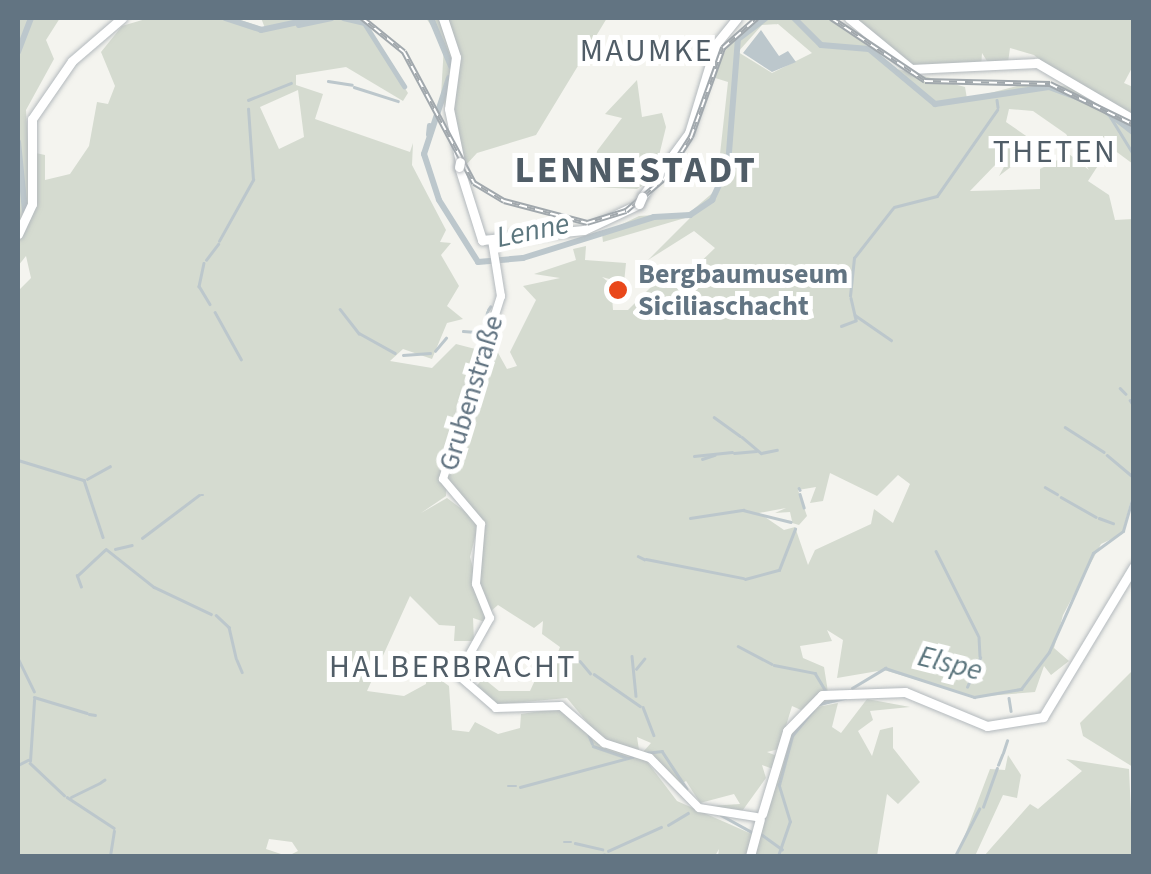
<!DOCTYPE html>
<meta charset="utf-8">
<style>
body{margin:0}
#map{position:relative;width:1151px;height:874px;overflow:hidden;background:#f4f4ef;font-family:"Source Sans 3",sans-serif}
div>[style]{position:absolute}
.green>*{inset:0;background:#d5dbd0}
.water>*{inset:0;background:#bcc7cc}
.stream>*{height:2.5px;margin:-1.25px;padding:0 1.25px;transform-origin:1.25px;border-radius:1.25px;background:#bcc7cc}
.canal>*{height:5px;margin:-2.5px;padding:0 2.5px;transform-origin:2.5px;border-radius:2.5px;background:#bcc7cc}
.river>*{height:6px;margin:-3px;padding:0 3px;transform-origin:3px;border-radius:3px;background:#bcc7cc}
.roads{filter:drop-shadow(0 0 2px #b3b9bd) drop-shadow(0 0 2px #b3b9bd)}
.secondary>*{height:8px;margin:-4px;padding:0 4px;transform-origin:4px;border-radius:4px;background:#fff}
.primary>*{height:9px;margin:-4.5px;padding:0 4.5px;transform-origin:4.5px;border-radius:4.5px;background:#fff}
.rail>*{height:6px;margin-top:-3px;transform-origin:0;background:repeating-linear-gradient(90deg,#fff 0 8px,#a1a8ad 0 16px);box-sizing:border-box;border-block:2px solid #a1a8ad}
.bridges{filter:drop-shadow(0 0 2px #b4b8bc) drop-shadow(0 0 2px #b4b8bc)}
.primary-bridge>*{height:9px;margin:-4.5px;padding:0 4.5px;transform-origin:4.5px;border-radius:4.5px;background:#fff}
.dots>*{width:28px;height:28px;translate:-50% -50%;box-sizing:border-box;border:5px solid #fff;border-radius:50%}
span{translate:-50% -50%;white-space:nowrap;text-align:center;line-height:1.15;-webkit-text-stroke:10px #fff;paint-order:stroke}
.poi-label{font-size:28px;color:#627482;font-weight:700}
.left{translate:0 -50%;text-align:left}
.street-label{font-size:28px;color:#627482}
.water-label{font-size:30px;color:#5d777f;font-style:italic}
.quarter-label{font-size:32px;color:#505d67;letter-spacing:2.5px}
.district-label{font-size:38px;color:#505d67;font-weight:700;letter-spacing:2.5px}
.frame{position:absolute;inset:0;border:20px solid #627482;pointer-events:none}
</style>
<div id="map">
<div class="green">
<div style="clip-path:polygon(18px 18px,60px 18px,46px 40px,54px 59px,26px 110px,31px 195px,18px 231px)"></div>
<div style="clip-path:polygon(evenodd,149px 18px,234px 18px,265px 28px,261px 18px,360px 18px,408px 93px,403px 101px,346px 67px,296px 75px,296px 85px,323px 94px,315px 119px,410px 152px,413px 143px,412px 165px,446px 230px,440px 242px,451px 243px,441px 255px,459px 286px,447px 306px,463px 319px,447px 323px,432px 359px,403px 349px,390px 361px,432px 368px,456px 344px,483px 351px,450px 425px,446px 496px,421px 513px,447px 498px,479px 522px,470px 557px,488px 623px,473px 618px,474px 641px,454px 641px,455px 626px,439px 625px,410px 596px,367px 691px,404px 696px,426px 684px,427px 670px,449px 686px,452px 730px,469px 732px,475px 722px,498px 734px,520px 728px,521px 714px,561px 708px,608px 748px,642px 755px,677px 801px,754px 835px,747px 856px,718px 856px,719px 849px,715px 856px,288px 856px,298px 851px,292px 842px,269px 839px,266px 849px,287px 856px,18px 856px,18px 291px,31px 278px,26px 256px,18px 266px,18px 239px,32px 212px,31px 152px,45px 155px,45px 180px,70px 174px,89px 146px,97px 102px,108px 104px,115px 86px,101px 52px,122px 26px,149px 18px,298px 90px,304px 137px,279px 149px,260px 107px,298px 90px)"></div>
<div style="clip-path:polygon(426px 18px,607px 18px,536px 135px,477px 153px,465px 166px,441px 96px,444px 45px)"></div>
<div style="clip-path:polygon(evenodd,760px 18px,834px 20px,897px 69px,965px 87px,967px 99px,1032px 82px,1070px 87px,1034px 55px,1010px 48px,1008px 63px,990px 66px,982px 53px,981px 68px,912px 69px,850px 18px,1133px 18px,1133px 66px,1124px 83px,1133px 87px,1133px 164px,1110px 147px,1088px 181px,1109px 195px,1115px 220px,1133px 219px,1133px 492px,1122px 534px,1101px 544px,1063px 615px,1054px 648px,1069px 661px,1051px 675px,1044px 666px,1035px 692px,974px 697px,884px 670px,837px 678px,843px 640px,827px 630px,832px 641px,800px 646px,803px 658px,824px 667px,828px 692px,801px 710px,792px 706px,779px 749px,767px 752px,777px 756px,773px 769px,762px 765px,766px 778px,740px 814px,710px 806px,740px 804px,734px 794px,700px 803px,686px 781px,678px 786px,643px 752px,651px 743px,637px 737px,639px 750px,600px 738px,567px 698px,491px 705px,475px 688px,483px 678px,499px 691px,530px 691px,536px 678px,547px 681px,560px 647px,542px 634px,543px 621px,534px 628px,498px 605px,491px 611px,479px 593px,484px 528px,445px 485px,492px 342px,507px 369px,517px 366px,510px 352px,536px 300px,523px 286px,560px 278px,534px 274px,576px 260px,573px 249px,586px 246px,585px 260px,626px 263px,624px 283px,602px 277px,611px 284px,613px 310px,628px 310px,662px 276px,688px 274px,715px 248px,694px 231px,648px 260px,692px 216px,603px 242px,602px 234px,639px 216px,689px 213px,716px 190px,728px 82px,712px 77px,732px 38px,760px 18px,778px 24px,812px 53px,772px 73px,738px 52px,762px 25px,778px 24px,760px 18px,1009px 109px,1033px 111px,1066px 134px,1089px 170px,1069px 154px,1040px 169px,1040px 189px,970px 191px,998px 162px,1005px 165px,999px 176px,1029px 153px,1048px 151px,1006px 122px,1009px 109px,760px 18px,830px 473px,877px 496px,898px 475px,910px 484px,893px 523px,874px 509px,871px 524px,815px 550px,808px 565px,795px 527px,784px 530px,759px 513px,786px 508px,775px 513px,790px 512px,792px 521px,782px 520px,799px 525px,807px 516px,798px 490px,816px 487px,810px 503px,823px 501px,830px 473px)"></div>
<div style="clip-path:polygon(637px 80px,642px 117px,662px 113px,666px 127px,656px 168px,678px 142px,649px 181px,637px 189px,592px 187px,597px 151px,622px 118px,605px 114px)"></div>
<div style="clip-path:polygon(1133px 670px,1133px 767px,1083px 736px,1080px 723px)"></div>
<div style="clip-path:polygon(847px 698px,817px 707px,838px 703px,832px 727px,841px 733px,867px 699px,910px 707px,870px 711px,873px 720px,858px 731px,872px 756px,880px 730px,893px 727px,893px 748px,920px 782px,898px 804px,887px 794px,877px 856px,751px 856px,788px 733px,816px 699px)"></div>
<div style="clip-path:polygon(1008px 755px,1021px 775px,1017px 798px,1003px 795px,975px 856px,957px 856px,990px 769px,1005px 770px)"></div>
<div style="clip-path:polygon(1066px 759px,1129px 769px,1133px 856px,984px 856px,1030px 804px,1038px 809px,1082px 771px)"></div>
</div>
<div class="water">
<div style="clip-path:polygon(761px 30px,779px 56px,788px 51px,796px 62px,772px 72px,743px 53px)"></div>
</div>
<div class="stream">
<div style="left:328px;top:81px;width:24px;rotate:9deg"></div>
<div style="left:354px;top:87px;width:46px;rotate:17.7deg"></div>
<div style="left:248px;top:100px;width:46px;rotate:-21.6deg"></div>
<div style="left:997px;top:100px;width:7px;rotate:82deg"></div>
<div style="left:1110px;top:116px;width:46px;rotate:58.4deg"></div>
<div style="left:894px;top:207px;width:44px;rotate:-14.3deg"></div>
<div style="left:937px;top:196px;width:105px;rotate:-55.1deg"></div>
<div style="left:219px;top:241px;width:70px;rotate:-60.9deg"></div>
<div style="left:253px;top:180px;width:71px;rotate:-94deg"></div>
<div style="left:206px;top:260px;width:20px;rotate:-53deg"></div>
<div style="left:204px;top:263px;width:24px;rotate:102deg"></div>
<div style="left:199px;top:286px;width:21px;rotate:59deg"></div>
<div style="left:850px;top:296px;width:38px;rotate:-84deg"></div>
<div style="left:854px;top:258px;width:63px;rotate:-52deg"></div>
<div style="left:851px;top:298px;width:23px;rotate:77deg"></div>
<div style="left:340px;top:309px;width:31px;rotate:52deg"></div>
<div style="left:359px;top:333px;width:41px;rotate:29.1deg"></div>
<div style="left:488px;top:310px;width:4px;rotate:-56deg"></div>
<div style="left:215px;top:312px;width:54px;rotate:61deg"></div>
<div style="left:855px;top:315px;width:44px;rotate:34.8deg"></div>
<div style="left:841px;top:326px;width:14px;rotate:-21deg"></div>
<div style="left:483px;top:330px;width:18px;rotate:-77deg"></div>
<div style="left:463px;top:331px;width:13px;rotate:4deg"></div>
<div style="left:435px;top:351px;width:17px;rotate:-50deg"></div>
<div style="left:403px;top:355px;width:27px;rotate:-4deg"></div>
<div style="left:1120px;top:388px;width:8px;rotate:45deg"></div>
<div style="left:1130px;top:400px;width:7px;rotate:56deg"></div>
<div style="left:714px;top:417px;width:32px;rotate:36deg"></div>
<div style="left:1065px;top:427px;width:46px;rotate:32.7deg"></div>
<div style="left:742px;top:437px;width:25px;rotate:40deg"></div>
<div style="left:761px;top:453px;width:16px;rotate:-11deg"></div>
<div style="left:734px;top:453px;width:22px;rotate:-5deg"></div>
<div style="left:1107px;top:455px;width:35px;rotate:40deg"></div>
<div style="left:694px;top:456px;width:38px;rotate:-6deg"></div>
<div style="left:702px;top:459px;width:13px;rotate:-18deg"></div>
<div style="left:18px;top:460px;width:69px;rotate:16.9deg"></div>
<div style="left:84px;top:480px;width:60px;rotate:71.6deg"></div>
<div style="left:87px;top:479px;width:26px;rotate:-29deg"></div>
<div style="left:1045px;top:487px;width:14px;rotate:30deg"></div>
<div style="left:799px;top:488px;width:2px;rotate:63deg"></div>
<div style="left:800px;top:494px;width:14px;rotate:73deg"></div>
<div style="left:201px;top:495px;width:2px"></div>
<div style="left:1061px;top:497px;width:40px;rotate:29.7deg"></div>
<div style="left:690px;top:518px;width:54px;rotate:-8.6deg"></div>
<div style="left:743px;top:510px;width:49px;rotate:14deg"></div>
<div style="left:1099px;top:518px;width:15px;rotate:20deg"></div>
<div style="left:142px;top:538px;width:71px;rotate:-37deg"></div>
<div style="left:106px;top:549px;width:61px;rotate:38.4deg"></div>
<div style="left:154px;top:587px;width:63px;rotate:25.3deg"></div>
<div style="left:115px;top:549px;width:17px;rotate:-13deg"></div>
<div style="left:936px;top:551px;width:94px;rotate:63.4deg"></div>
<div style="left:638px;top:556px;width:7px;rotate:27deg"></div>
<div style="left:646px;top:559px;width:99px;rotate:11.1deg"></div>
<div style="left:745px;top:579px;width:35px;rotate:-15deg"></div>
<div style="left:779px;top:570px;width:44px;rotate:-68.7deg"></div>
<div style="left:81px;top:587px;width:12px;rotate:-110deg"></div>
<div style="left:77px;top:576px;width:38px;rotate:-43deg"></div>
<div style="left:216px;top:615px;width:18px;rotate:43deg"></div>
<div style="left:229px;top:627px;width:32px;rotate:77deg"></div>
<div style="left:979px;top:637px;width:19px;rotate:87deg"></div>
<div style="left:738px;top:646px;width:38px;rotate:28deg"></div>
<div style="left:632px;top:656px;width:40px;rotate:84.3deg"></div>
<div style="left:18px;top:658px;width:37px;rotate:64deg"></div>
<div style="left:237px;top:660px;width:13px;rotate:67deg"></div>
<div style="left:580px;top:661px;width:16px;rotate:50deg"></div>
<div style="left:774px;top:665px;width:42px;rotate:11deg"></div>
<div style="left:815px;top:673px;width:21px;rotate:59deg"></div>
<div style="left:636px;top:669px;width:13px;rotate:-51deg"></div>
<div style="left:594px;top:674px;width:56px;rotate:34.8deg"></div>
<div style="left:967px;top:687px;width:32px;rotate:-66deg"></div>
<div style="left:852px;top:688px;width:39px;rotate:-31deg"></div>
<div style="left:885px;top:668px;width:94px;rotate:18deg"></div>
<div style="left:974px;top:697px;width:48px;rotate:-9.7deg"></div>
<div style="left:1021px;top:689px;width:46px;rotate:-52.9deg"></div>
<div style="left:1049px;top:652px;width:108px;rotate:-66deg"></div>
<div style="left:1093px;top:553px;width:37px;rotate:-36deg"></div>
<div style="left:1123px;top:531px;width:40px;rotate:-74deg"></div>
<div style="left:34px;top:697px;width:55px;rotate:16.8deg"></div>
<div style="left:1009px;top:698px;width:13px;rotate:81deg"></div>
<div style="left:819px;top:704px;width:27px;rotate:-13deg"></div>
<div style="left:643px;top:707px;width:30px;rotate:69deg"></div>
<div style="left:89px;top:714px;width:6px;rotate:9deg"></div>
<div style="left:589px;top:735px;width:9px;rotate:69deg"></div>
<div style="left:593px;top:746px;width:36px;rotate:19deg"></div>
<div style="left:646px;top:753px;width:16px;rotate:-7deg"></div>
<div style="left:662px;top:751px;width:45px;rotate:56.7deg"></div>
<div style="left:1003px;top:753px;width:13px;rotate:-72deg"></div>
<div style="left:30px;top:761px;width:61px;rotate:-86.2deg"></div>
<div style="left:30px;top:763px;width:47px;rotate:43.3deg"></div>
<div style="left:18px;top:765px;width:11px;rotate:-27deg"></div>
<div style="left:998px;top:765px;width:11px;rotate:-68deg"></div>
<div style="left:101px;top:782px;width:4px;rotate:-34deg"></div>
<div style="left:508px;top:786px;width:8px"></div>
<div style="left:520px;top:787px;width:116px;rotate:-15deg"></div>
<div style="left:67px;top:797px;width:56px;rotate:33.4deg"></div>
<div style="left:71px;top:797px;width:32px;rotate:-26deg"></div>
<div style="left:983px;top:807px;width:41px;rotate:-70.3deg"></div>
<div style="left:721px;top:815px;width:37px;rotate:29deg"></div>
<div style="left:668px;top:825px;width:23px;rotate:-31deg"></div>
<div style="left:761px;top:834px;width:26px;rotate:36deg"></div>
<div style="left:564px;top:842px;width:7px"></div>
<div style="left:575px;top:843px;width:28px;rotate:13deg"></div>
<div style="left:608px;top:851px;width:58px;rotate:-24.4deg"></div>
<div style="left:110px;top:856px;width:25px;rotate:-81deg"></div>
<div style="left:604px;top:856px;width:1px;rotate:-90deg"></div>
<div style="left:608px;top:856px;width:1px"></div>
<div style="left:778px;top:856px;width:36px;rotate:-71deg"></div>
<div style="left:790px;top:822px;width:39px;rotate:-107deg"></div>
<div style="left:779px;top:785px;width:51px;rotate:-75.1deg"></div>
<div style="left:792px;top:736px;width:33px;rotate:-51deg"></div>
<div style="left:955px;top:856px;width:53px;rotate:-62.9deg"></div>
</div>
<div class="canal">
<div style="left:343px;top:18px;width:22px;rotate:13deg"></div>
<div style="left:364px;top:23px;width:75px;rotate:57.6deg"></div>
<div style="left:298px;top:25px;width:34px;rotate:-12deg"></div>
<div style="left:428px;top:134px;width:9px;rotate:-84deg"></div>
</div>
<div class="river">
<div style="left:225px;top:18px;width:38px;rotate:18deg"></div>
<div style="left:261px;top:30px;width:57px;rotate:-12.1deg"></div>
<div style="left:431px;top:18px;width:52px;rotate:67.4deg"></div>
<div style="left:794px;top:18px;width:38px;rotate:45deg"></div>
<div style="left:821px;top:45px;width:48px;rotate:4.8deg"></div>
<div style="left:869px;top:49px;width:86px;rotate:39.8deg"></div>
<div style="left:935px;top:104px;width:115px;rotate:-8.5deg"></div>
<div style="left:1049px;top:87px;width:52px;rotate:20.2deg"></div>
<div style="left:1098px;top:105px;width:46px;rotate:37.9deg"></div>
<div style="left:18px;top:52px;width:36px;rotate:-69deg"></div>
<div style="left:449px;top:78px;width:80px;rotate:108.2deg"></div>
<div style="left:424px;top:154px;width:48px;rotate:71.9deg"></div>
<div style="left:439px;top:200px;width:73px;rotate:57.8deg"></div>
<div style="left:478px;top:262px;width:45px;rotate:-5.1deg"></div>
<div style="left:523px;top:258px;width:137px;rotate:-17.4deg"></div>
<div style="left:654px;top:217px;width:36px;rotate:-3deg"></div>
<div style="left:690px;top:215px;width:27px;rotate:-34deg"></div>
<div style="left:712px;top:200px;width:38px;rotate:-65deg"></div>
<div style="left:728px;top:165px;width:126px;rotate:-85.5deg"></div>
<div style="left:738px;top:39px;width:35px;rotate:-37deg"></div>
<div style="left:18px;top:142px;width:69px;rotate:84.2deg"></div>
</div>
<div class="roads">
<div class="secondary">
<div style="left:492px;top:240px;width:57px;rotate:80.9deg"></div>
<div style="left:501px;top:296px;width:192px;rotate:107.6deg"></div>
<div style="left:443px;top:479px;width:59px;rotate:49.8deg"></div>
<div style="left:481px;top:524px;width:60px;rotate:94.8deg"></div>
<div style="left:476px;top:584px;width:37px;rotate:68deg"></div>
<div style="left:490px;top:618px;width:65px;rotate:119.3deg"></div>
<div style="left:458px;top:675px;width:50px;rotate:41deg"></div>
<div style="left:496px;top:708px;width:65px;rotate:-1.8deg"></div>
<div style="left:561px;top:706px;width:57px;rotate:40.7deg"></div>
<div style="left:604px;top:743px;width:48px;rotate:18.1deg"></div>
<div style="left:650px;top:758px;width:70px;rotate:45.6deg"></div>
<div style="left:699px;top:808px;width:58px;rotate:9deg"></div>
</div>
<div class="primary">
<div style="left:443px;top:18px;width:41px;rotate:71.6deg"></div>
<div style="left:456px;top:57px;width:52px;rotate:97.7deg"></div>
<div style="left:449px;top:109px;width:54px;rotate:78.3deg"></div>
<div style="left:849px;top:18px;width:80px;rotate:39.4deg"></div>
<div style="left:911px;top:69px;width:126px;rotate:-2.7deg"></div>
<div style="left:1037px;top:63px;width:113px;rotate:30.4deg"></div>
<div style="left:459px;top:167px;width:77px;rotate:72.5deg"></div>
<div style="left:482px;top:240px;width:102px;rotate:-5.6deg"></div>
<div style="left:584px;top:230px;width:61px;rotate:-25.3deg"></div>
<div style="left:642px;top:197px;width:79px;rotate:-53.7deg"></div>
<div style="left:689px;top:133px;width:93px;rotate:-73.1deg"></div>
<div style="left:716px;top:44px;width:33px;rotate:-51deg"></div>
<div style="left:18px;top:234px;width:33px;rotate:-65deg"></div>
<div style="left:32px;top:204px;width:85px;rotate:-90deg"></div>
<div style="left:32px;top:119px;width:70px;rotate:-55.4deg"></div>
<div style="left:72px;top:61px;width:66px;rotate:-40.7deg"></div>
<div style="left:762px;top:814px;width:87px;rotate:-73.2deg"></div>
<div style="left:787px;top:731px;width:50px;rotate:-45.8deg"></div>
<div style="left:822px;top:695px;width:83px;rotate:-2.1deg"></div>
<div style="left:905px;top:692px;width:89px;rotate:22.5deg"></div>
<div style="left:987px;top:726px;width:57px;rotate:-9.1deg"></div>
<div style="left:1043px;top:717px;width:176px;rotate:-58.9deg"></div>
<div style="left:750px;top:856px;width:38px;rotate:-75deg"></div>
</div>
</div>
<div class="rail">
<div style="left:362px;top:18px;width:54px;rotate:39deg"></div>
<div style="left:404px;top:52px;width:149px;rotate:61.9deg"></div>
<div style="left:474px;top:183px;width:35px;rotate:31deg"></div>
<div style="left:504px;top:201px;width:86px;rotate:14.8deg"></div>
<div style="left:587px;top:223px;width:41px;rotate:-17.1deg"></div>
<div style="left:626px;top:211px;width:50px;rotate:-40.1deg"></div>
<div style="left:664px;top:179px;width:50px;rotate:-57.3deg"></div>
<div style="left:691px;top:137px;width:95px;rotate:-70.2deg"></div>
<div style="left:723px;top:48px;width:45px;rotate:-41.4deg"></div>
<div style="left:831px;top:18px;width:113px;rotate:33.8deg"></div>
<div style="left:925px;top:81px;width:125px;rotate:1.4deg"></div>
<div style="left:1050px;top:84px;width:93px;rotate:26deg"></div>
</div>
<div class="bridges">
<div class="primary-bridge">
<div style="left:459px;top:167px;width:5px;rotate:-79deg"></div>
<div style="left:639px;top:204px;width:8px;rotate:-67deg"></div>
</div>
</div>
<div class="dots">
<div style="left:618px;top:290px;background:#e9481b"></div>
</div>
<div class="poi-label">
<span class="left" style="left:638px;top:290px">Bergbaumuseum<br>Siciliaschacht</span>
</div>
<div class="street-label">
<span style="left:471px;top:393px;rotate:-73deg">Grubenstraße</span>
</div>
<div class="water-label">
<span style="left:533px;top:231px;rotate:-12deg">Lenne</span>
<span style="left:950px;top:664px;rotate:14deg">Elspe</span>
</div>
<div class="quarter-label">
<span style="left:647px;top:51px">MAUMKE</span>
<span style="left:1055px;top:152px">THETEN</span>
<span style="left:453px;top:667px">HALBERBRACHT</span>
</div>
<div class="district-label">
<span style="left:636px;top:171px">LENNESTADT</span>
</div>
<div class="frame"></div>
</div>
